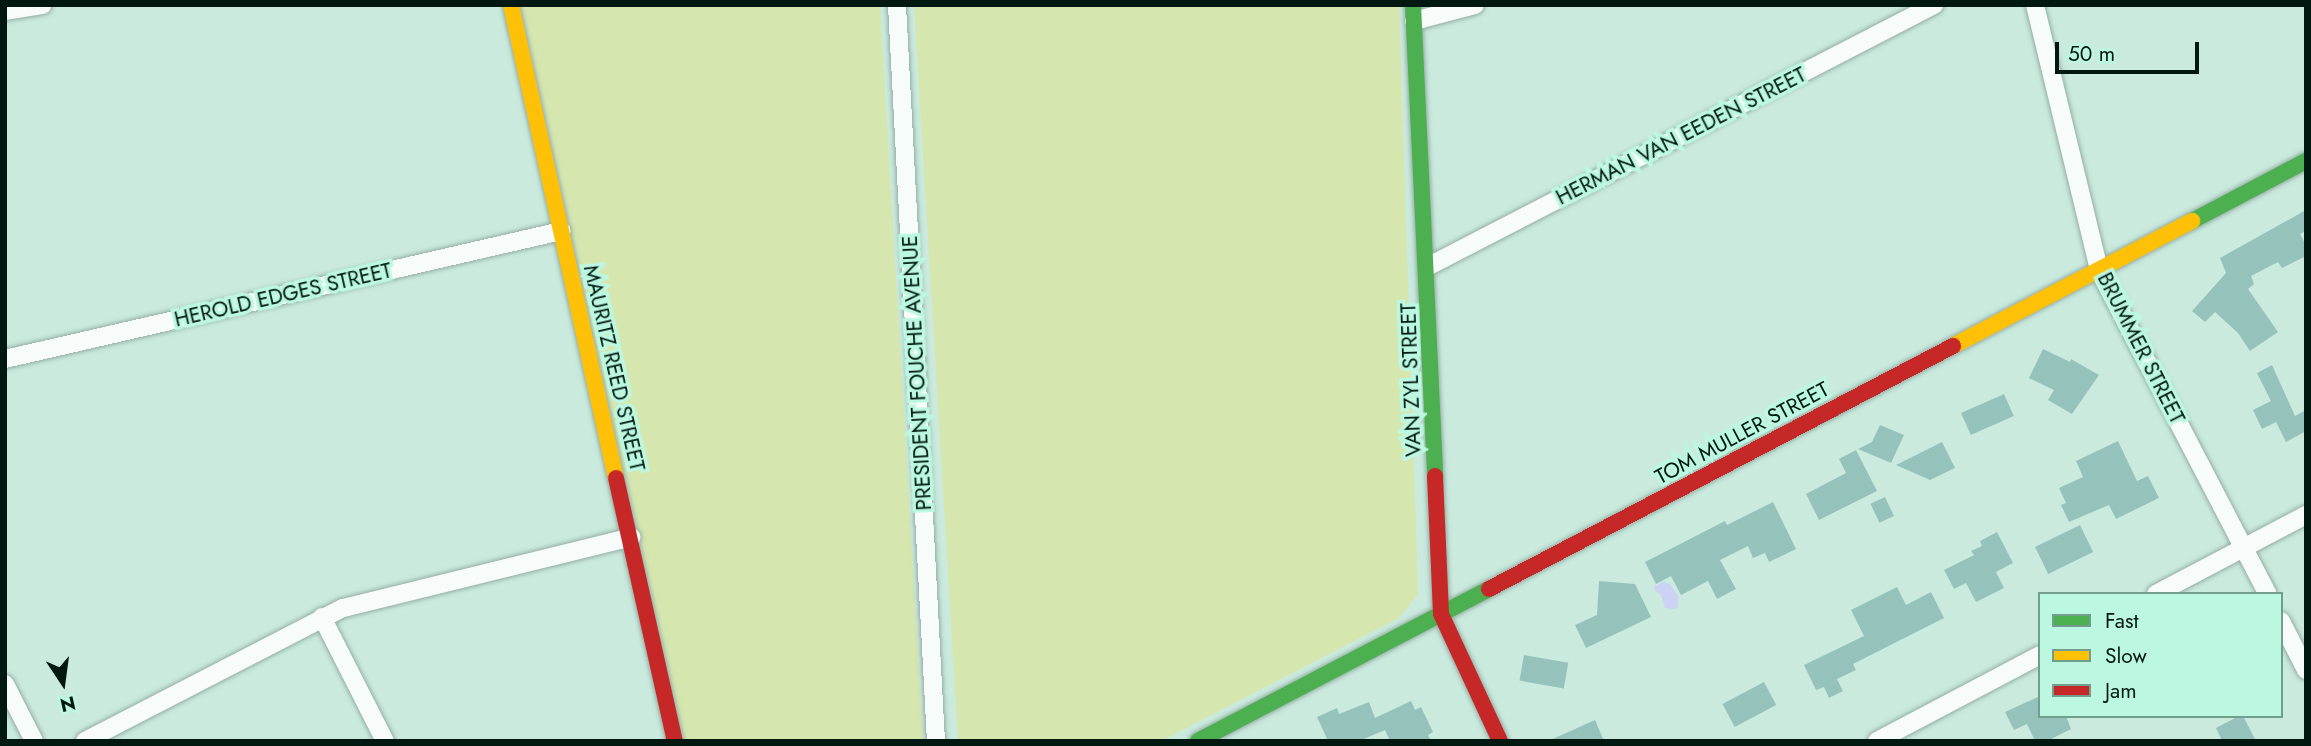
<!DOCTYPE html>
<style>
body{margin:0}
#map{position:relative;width:2311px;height:746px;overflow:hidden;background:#caeade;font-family:Jost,sans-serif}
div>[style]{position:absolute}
.green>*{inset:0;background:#d6e6af}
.water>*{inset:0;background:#ccd2f4}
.building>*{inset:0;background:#95c3bc;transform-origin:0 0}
.roads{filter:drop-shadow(0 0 2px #95aea4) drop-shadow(0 0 2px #95aea4)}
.street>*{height:18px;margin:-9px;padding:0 9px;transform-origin:9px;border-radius:9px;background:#f7fcfa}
.fast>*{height:16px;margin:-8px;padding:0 8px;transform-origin:8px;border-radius:8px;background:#4caf50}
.slow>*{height:16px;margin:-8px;padding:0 8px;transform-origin:8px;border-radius:8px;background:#ffc107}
.jam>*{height:16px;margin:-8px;padding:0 8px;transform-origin:8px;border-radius:8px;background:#c62828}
span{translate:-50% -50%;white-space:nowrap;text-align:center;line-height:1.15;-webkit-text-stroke:7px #bcf8e1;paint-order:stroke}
.street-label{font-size:21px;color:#011810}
.frame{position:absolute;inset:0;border:7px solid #011810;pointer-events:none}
.legend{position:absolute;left:2038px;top:592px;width:245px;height:126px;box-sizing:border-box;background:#bcf8e1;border:2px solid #719e8d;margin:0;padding:9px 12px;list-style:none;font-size:21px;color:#011810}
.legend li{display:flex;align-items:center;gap:14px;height:35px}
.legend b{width:35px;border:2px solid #719e8d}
.north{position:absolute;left:28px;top:648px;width:70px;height:70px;-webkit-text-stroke:5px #bcf8e1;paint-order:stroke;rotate:167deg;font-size:19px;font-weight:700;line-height:28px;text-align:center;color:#011810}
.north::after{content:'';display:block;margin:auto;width:24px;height:32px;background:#011810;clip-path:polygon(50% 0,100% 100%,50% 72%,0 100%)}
.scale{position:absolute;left:2055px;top:42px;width:144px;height:32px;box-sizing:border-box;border:4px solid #011810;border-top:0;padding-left:9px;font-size:21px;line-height:24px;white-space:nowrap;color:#011810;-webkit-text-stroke:5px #bcf8e1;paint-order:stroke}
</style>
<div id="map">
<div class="green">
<div style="clip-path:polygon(521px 5px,880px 5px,923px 741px,684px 741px)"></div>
<div style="clip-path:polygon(914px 5px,1399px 5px,1418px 594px,1399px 618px,1161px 741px,958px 741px)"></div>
</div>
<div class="water">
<div style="clip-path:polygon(1664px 582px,1670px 584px,1678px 596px,1678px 607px,1674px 609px,1665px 608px,1661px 595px,1655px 591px,1654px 586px)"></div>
</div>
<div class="building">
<div style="clip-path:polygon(2306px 210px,2306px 231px,2300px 234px,2306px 245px,2306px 256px,2282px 268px,2278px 262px,2251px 276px,2254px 284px,2248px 289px,2278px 332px,2250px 351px,2238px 333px,2215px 312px,2205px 322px,2192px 311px,2226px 273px,2220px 258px)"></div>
<div style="clip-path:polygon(2043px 349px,2070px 362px,2071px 359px,2099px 375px,2072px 414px,2048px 400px,2054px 390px,2029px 378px)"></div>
<div style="clip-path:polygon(2272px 365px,2295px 416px,2306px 410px,2306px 431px,2286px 442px,2276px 422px,2262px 429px,2253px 410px,2271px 401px,2257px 373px)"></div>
<div style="left:2004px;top:394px;width:24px;height:47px;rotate:66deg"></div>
<div style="clip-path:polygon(1880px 425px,1904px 435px,1891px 463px,1858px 449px,1872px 442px)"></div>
<div style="clip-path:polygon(2118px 441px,2137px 481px,2148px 476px,2159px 498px,2116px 519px,2109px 505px,2069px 522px,2061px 505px,2066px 503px,2059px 488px,2083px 477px,2076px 461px)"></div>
<div style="clip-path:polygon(1942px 442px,1955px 468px,1930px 480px,1896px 465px)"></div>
<div style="clip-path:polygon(1856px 450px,1877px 491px,1819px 520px,1806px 494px,1846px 473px,1839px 459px)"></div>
<div style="left:1885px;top:497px;width:21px;height:16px;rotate:65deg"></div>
<div style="clip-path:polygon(1773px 502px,1796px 549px,1769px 562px,1765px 553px,1753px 558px,1748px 546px,1720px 560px,1736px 589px,1717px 599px,1708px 581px,1681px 595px,1671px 576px,1656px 584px,1645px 562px,1725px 521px,1727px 525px)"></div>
<div style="left:2080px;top:525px;width:30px;height:50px;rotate:64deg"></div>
<div style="clip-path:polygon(1997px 532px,2013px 563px,1996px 572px,2004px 588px,1976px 602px,1966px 583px,1954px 589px,1944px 570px,1974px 555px,1971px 551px,1982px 546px,1980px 541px)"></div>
<div style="clip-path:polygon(1599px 581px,1635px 584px,1651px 617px,1586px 648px,1575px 625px,1597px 615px)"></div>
<div style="clip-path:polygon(1897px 587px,1906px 605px,1931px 592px,1944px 618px,1853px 664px,1856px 670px,1837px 679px,1843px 691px,1829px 698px,1824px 687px,1816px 690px,1804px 665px,1864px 636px,1851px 610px)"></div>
<div style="left:1524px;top:655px;width:45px;height:26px;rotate:10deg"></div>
<div style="left:1764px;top:682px;width:26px;height:47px;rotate:62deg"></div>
<div style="clip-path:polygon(2040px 696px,2040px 716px,2066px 716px,2071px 729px,2047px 741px,2035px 741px,2027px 724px,2014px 730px,2005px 712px)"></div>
<div style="clip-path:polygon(1411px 701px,1415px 710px,1421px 707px,1433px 732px,1428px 735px,1431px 741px,1390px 741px,1385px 730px,1359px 741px,1328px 741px,1317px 717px,1337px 708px,1339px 714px,1369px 702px,1375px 718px)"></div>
<div style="clip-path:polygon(2239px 716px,2243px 716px,2256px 741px,2222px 741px,2216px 728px)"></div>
<div style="clip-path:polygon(1595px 720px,1604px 741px,1548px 741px)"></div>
</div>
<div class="roads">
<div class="street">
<div style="left:897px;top:5px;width:737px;rotate:86.97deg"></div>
<div style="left:2035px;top:5px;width:273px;rotate:76.4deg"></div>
<div style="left:2099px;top:270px;width:365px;rotate:62.5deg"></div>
<div style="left:5px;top:11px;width:38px;rotate:-9deg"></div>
<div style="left:1414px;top:21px;width:63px;rotate:-14.7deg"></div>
<div style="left:1427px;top:267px;width:571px;rotate:-27.33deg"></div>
<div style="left:5px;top:359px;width:571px;rotate:-12.96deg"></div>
<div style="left:2156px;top:594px;width:170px;rotate:-27.8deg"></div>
<div style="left:322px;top:617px;width:139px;rotate:63.1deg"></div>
<div style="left:2281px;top:621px;width:55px;rotate:63deg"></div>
<div style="left:5px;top:684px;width:64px;rotate:63deg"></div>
<div style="left:85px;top:741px;width:290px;rotate:-27.3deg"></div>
<div style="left:343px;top:608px;width:297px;rotate:-13.8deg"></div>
<div style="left:1877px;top:741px;width:184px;rotate:-27.8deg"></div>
</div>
<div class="fast">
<div style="left:1413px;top:5px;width:472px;rotate:87.3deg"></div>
<div style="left:2192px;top:221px;width:129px;rotate:-27.8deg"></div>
<div style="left:1198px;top:741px;width:328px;rotate:-27.6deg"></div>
</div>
<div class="slow">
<div style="left:511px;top:5px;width:485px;rotate:77.5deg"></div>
<div style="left:1953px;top:346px;width:270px;rotate:-27.6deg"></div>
</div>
<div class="jam">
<div style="left:1435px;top:476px;width:138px;rotate:87.5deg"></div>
<div style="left:1441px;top:614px;width:140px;rotate:65.1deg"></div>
<div style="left:616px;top:478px;width:270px;rotate:77.4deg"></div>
<div style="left:1489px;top:589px;width:524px;rotate:-27.64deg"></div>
</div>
</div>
<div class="street-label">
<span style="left:1681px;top:136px;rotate:-27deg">HERMAN VAN EEDEN STREET</span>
<span style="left:283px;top:295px;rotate:-13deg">HEROLD EDGES STREET</span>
<span style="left:2141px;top:348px;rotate:63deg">BRUMMER STREET</span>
<span style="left:614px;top:368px;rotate:77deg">MAURITZ REED STREET</span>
<span style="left:917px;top:373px;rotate:-93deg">PRESIDENT FOUCHE AVENUE</span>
<span style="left:1411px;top:380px;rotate:-92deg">VAN ZYL STREET</span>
<span style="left:1742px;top:433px;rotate:-28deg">TOM MULLER STREET</span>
</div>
<div class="frame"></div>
<ul class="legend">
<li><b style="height:9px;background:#4caf50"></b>Fast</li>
<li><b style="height:9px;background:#ffc107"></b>Slow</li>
<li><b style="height:9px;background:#c62828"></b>Jam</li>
</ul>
<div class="north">N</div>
<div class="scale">50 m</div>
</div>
